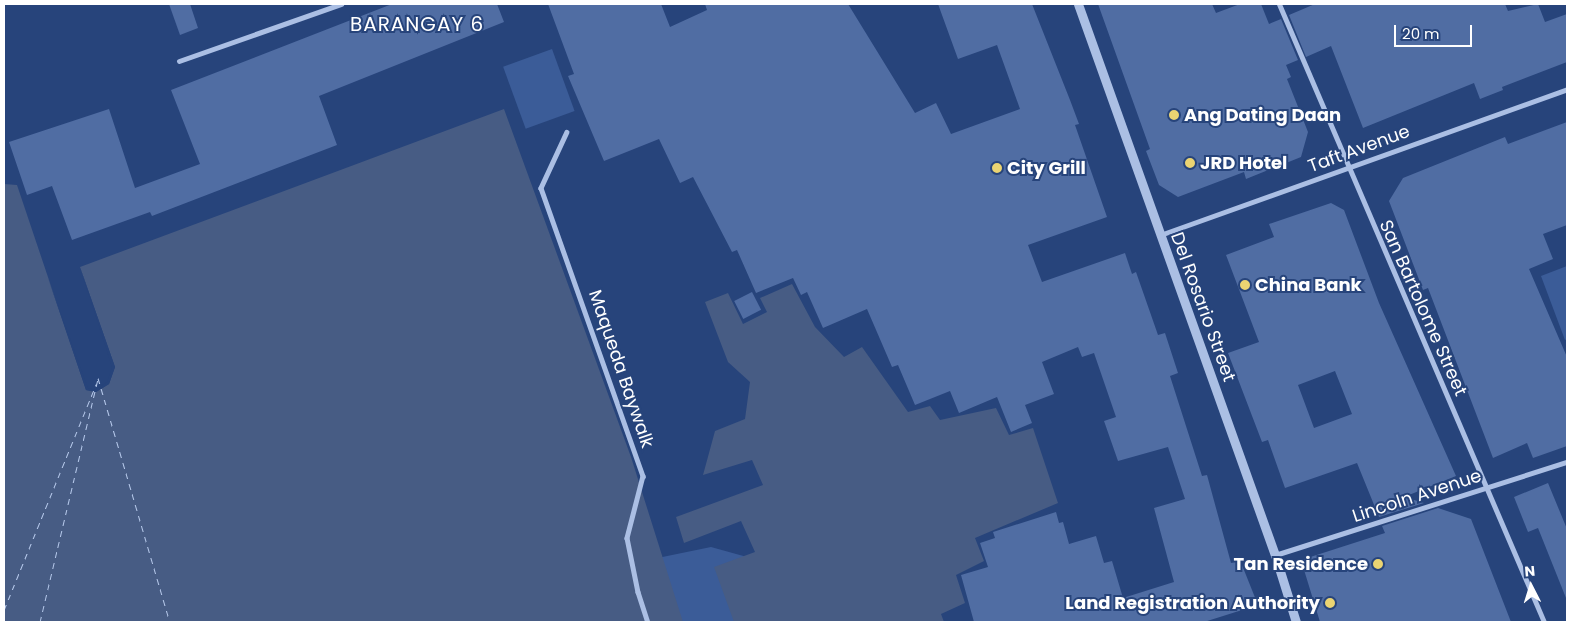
<!DOCTYPE html>
<style>
body{margin:0}
#map{position:relative;width:1571px;height:626px;overflow:hidden;background:#27447b;font-family:Poppins,sans-serif}
div>[style]{position:absolute}
.green>*{inset:0;background:#3b5c98;transform-origin:0 0}
.water>*{inset:0;background:#475c84}
.pier>*{inset:0;background:#27447b}
.ferry>*{height:1px;margin-top:-0.5px;transform-origin:0;background:repeating-linear-gradient(90deg,#b7caec 0 6px,transparent 0 11px)}
.building>*{inset:0;background:#506da3;transform-origin:0 0}
.pedestrian>*{height:4.5px;margin:-2.25px;padding:0 2.25px;transform-origin:2.25px;border-radius:2.25px;background:#abbfe4}
.minor>*{height:5px;margin:-2.5px;padding:0 2.5px;transform-origin:2.5px;border-radius:2.5px;background:#abbfe4}
.tertiary>*{height:9px;margin:-4.5px;padding:0 4.5px;transform-origin:4.5px;border-radius:4.5px;background:#abbfe4}
.dots>*{width:14px;height:14px;translate:-50% -50%;box-sizing:border-box;border:2px solid #27447b;border-radius:50%}
span{translate:-50% -50%;white-space:nowrap;text-align:center;line-height:1.15;-webkit-text-stroke:4px #27447b;paint-order:stroke}
.poi-label{font-size:18px;color:#fff;font-weight:700}
.left{translate:0 -50%;text-align:left}
.right{translate:-100% -50%;text-align:right}
.street-label{font-size:18px;color:#fff}
.quarter-label{font-size:20px;color:#fff;letter-spacing:1px}
.frame{position:absolute;inset:0;border:5px solid #fff;pointer-events:none}
.north{position:absolute;left:1506px;top:561px;width:50px;height:50px;-webkit-text-stroke:4px #27447b;paint-order:stroke;rotate:355deg;font-size:14px;font-weight:700;line-height:20px;text-align:center;color:#fff}
.north::after{content:'';display:block;margin:auto;width:18px;height:22px;background:#fff;clip-path:polygon(50% 0,100% 100%,50% 72%,0 100%)}
.scale{position:absolute;left:1394px;top:25px;width:78px;height:22px;box-sizing:border-box;border:2px solid #fff;border-top:0;padding-left:6px;font-size:15px;line-height:18px;white-space:nowrap;color:#fff;-webkit-text-stroke:4px #27447b;paint-order:stroke}
</style>
<div id="map">
<div class="green">
<div style="left:552px;top:49px;width:66px;height:52px;rotate:70deg"></div>
<div style="clip-path:polygon(1567px 266px,1567px 339px,1565px 340px,1541px 276px)"></div>
<div style="clip-path:polygon(711px 547px,843px 584px,905px 622px,664px 622px,643px 561px)"></div>
</div>
<div class="water">
<div style="clip-path:polygon(504px 109px,631px 457px,683px 622px,4px 622px,4px 184px,17px 185px,86px 390px,96px 392px,109px 384px,115px 367px,80px 267px)"></div>
<div style="clip-path:polygon(792px 284px,815px 327px,844px 357px,862px 347px,908px 412px,930px 406px,940px 420px,996px 408px,1009px 435px,1033px 428px,1058px 503px,975px 538px,984px 561px,956px 575px,965px 603px,941px 614px,944px 622px,734px 622px,714px 567px,755px 552px,741px 521px,684px 543px,676px 517px,763px 485px,752px 460px,703px 475px,715px 431px,745px 419px,750px 382px,728px 362px,705px 302px,728px 293px,743px 324px,767px 312px,760px 298px)"></div>
</div>
<div class="pier">
<div style="clip-path:polygon(80px 267px,115px 367px,109px 384px,96px 392px,86px 390px,48px 278px,88px 388px,95px 390px,107px 382px,112px 367px)"></div>
</div>
<div class="ferry">
<div style="left:98px;top:378px;width:254px;rotate:73.6deg"></div>
<div style="left:4px;top:610px;width:244px;rotate:-67.8deg"></div>
<div style="left:40px;top:622px;width:250px;rotate:-76.6deg"></div>
</div>
<div class="building">
<div style="clip-path:polygon(169px 4px,190px 4px,198px 28px,180px 35px)"></div>
<div style="clip-path:polygon(392px 4px,497px 4px,504px 22px,319px 96px,337px 145px,152px 216px,150px 212px,72px 240px,52px 186px,27px 195px,9px 142px,109px 109px,135px 188px,200px 164px,171px 90px)"></div>
<div style="clip-path:polygon(548px 4px,661px 4px,670px 27px,707px 10px,705px 4px,848px 4px,915px 113px,936px 103px,951px 134px,1020px 109px,997px 45px,958px 59px,938px 4px,1032px 4px,1070px 100px,1079px 124px,1075px 125px,1107px 217px,1028px 245px,1042px 282px,1125px 253px,1132px 274px,1136px 272px,1158px 335px,1165px 333px,1178px 373px,1170px 376px,1202px 476px,1207px 475px,1231px 563px,1240px 560px,1258px 605px,1204px 622px,974px 622px,961px 575px,988px 567px,980px 543px,995px 538px,993px 532px,1056px 512px,1059px 523px,1063px 522px,1069px 544px,1096px 536px,1104px 563px,1112px 561px,1123px 598px,1174px 582px,1154px 508px,1185px 499px,1168px 447px,1118px 461px,1104px 421px,1116px 417px,1094px 353px,1082px 357px,1078px 347px,1042px 362px,1054px 394px,1025px 405px,1032px 423px,1011px 432px,997px 397px,959px 413px,950px 391px,915px 405px,898px 365px,892px 367px,867px 309px,823px 328px,807px 292px,801px 295px,793px 278px,756px 293px,737px 250px,732px 252px,693px 177px,680px 183px,659px 139px,604px 161px,568px 76px,574px 74px)"></div>
<div style="clip-path:polygon(1098px 4px,1212px 4px,1216px 13px,1240px 4px,1261px 4px,1269px 24px,1281px 19px,1298px 60px,1286px 65px,1291px 77px,1287px 79px,1308px 132px,1301px 157px,1246px 179px,1244px 172px,1178px 197px,1159px 185px,1146px 151px,1150px 149px)"></div>
<div style="clip-path:polygon(1315px 4px,1505px 4px,1508px 11px,1538px 4px,1545px 22px,1567px 14px,1567px 62px,1502px 87px,1503px 90px,1480px 99px,1474px 83px,1363px 128px,1331px 46px,1306px 57px,1289px 15px)"></div>
<div style="clip-path:polygon(1567px 122px,1567px 225px,1543px 234px,1553px 259px,1529px 269px,1567px 357px,1567px 446px,1533px 458px,1527px 443px,1493px 458px,1428px 288px,1423px 290px,1389px 201px,1403px 178px,1505px 137px,1508px 144px)"></div>
<div style="clip-path:polygon(evenodd,1331px 203px,1344px 210px,1379px 303px,1456px 476px,1404px 497px,1424px 503px,1379px 517px,1357px 463px,1285px 488px,1268px 440px,1262px 442px,1228px 353px,1259px 342px,1226px 255px,1274px 237px,1269px 224px,1331px 203px,1335px 371px,1352px 414px,1314px 428px,1298px 385px,1335px 371px)"></div>
<div style="left:752px;top:292px;width:20px;height:20px;rotate:63deg"></div>
<div style="clip-path:polygon(1548px 483px,1567px 529px,1566px 598px,1538px 528px,1528px 532px,1514px 497px)"></div>
<div style="clip-path:polygon(1438px 508px,1471px 519px,1511px 622px,1320px 622px,1301px 560px,1385px 533px,1382px 526px)"></div>
</div>
<div class="pedestrian">
<div style="left:567px;top:132px;width:62px;rotate:114.9deg"></div>
<div style="left:541px;top:188px;width:306px;rotate:70.5deg"></div>
<div style="left:643px;top:476px;width:64px;rotate:104.5deg"></div>
<div style="left:627px;top:538px;width:55px;rotate:78.5deg"></div>
<div style="left:638px;top:592px;width:32px;rotate:72deg"></div>
</div>
<div class="minor">
<div style="left:1279px;top:4px;width:672px;rotate:66.79deg"></div>
<div style="left:179px;top:61px;width:172px;rotate:-19.4deg"></div>
<div style="left:1160px;top:235px;width:432px;rotate:-19.7deg"></div>
<div style="left:1275px;top:555px;width:306px;rotate:-17.7deg"></div>
</div>
<div class="tertiary">
<div style="left:1078px;top:4px;width:585px;rotate:70.33deg"></div>
<div style="left:1275px;top:555px;width:70px;rotate:72.6deg"></div>
</div>
<div class="dots">
<div style="left:1174px;top:115px;background:#ebd472"></div>
<div style="left:1190px;top:163px;background:#ebd472"></div>
<div style="left:997px;top:168px;background:#ebd472"></div>
<div style="left:1245px;top:285px;background:#ebd472"></div>
<div style="left:1378px;top:564px;background:#ebd472"></div>
<div style="left:1330px;top:603px;background:#ebd472"></div>
</div>
<div class="poi-label">
<span class="left" style="left:1184px;top:115px">Ang Dating Daan</span>
<span class="left" style="left:1200px;top:163px">JRD Hotel</span>
<span class="left" style="left:1007px;top:168px">City Grill</span>
<span class="left" style="left:1255px;top:285px">China Bank</span>
<span class="right" style="left:1368px;top:564px">Tan Residence</span>
<span class="right" style="left:1320px;top:603px">Land Registration Authority</span>
</div>
<div class="street-label">
<span style="left:1359px;top:149px;rotate:-20deg">Taft Avenue</span>
<span style="left:1203px;top:307px;rotate:70deg">Del Rosario Street</span>
<span style="left:1423px;top:308px;rotate:66deg">San Bartolome Street</span>
<span style="left:621px;top:369px;rotate:71deg">Maqueda Baywalk</span>
<span style="left:1417px;top:496px;rotate:-18deg">Lincoln Avenue</span>
</div>
<div class="quarter-label">
<span style="left:417px;top:24px">BARANGAY 6</span>
</div>
<div class="frame"></div>
<div class="north">N</div>
<div class="scale">20 m</div>
</div>
